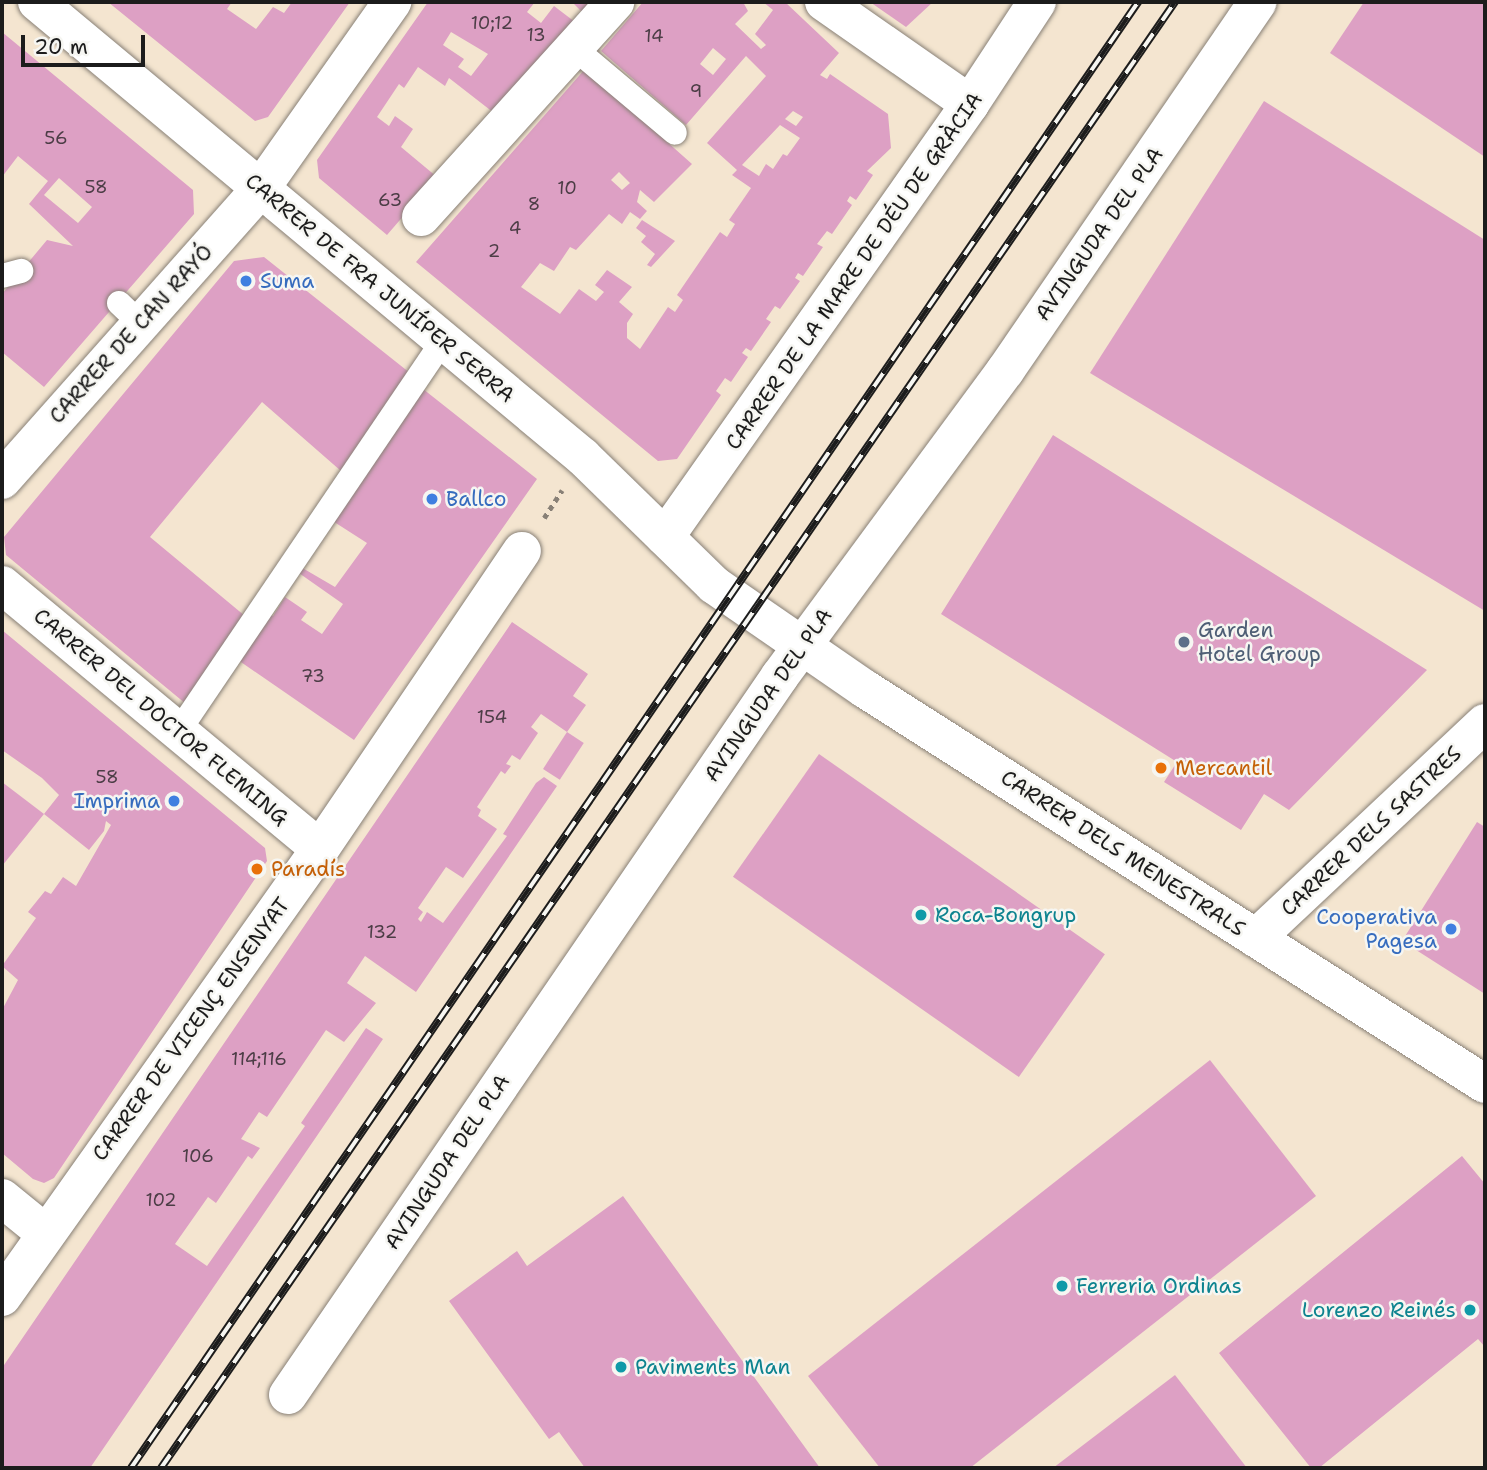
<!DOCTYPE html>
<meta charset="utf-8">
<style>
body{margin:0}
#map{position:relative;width:1487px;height:1470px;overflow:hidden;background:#f4e5d0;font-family:"Shantell Sans",sans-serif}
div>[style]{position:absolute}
.building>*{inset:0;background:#dda0c4;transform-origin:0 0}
.path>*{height:4.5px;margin-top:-2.25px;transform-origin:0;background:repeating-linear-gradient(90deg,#888076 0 5px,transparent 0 10px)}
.roads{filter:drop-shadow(0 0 2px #888076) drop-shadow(0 0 2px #888076)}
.lane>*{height:24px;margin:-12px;padding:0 12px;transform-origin:12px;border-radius:12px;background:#fff}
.street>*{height:38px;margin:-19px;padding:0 19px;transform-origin:19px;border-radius:19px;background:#fff}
.secondary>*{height:38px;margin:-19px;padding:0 19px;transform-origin:19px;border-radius:19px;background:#fff}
.rail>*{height:8px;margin-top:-4px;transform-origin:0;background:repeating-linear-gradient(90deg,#f6f6f2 0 16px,#1c1c1c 0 32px);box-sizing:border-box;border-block:2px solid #1c1c1c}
.dots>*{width:19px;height:19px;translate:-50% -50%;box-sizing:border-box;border:4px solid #f6f6f2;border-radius:50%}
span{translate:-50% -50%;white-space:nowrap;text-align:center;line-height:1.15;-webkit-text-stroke:5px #f6f6f2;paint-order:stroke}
.number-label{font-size:18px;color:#4c3d46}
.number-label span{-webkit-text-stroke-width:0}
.street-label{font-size:21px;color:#1c1c1c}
.shop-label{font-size:21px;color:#366cbe}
.left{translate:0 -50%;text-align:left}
.right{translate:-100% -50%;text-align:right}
.service-label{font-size:21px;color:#4e5e75}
.food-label{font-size:21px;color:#c56008}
.culture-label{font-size:21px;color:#0d838f}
.frame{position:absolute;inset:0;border:4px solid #1c1c1c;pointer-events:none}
.scale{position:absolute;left:21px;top:35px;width:124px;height:32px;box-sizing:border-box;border:4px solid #1c1c1c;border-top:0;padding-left:9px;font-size:21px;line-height:24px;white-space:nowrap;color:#1c1c1c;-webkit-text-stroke:5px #f6f6f2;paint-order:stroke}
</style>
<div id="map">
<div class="building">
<div style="clip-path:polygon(108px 2px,232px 2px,227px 9px,256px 29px,273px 7px,284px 13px,292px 2px,350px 2px,268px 117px,255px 121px)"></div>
<div style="clip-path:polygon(evenodd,428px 2px,535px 2px,527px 12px,541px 23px,554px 6px,575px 22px,494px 113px,449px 78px,445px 86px,418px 67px,404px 88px,399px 84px,377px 117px,389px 126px,395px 116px,413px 129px,401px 147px,437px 177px,387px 235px,319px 178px,317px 160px,428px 2px,451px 32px,488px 54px,471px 76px,458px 67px,464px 59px,443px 45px,451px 32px)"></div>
<div style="clip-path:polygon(572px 2px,593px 2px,583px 13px)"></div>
<div style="clip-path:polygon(evenodd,643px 2px,743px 2px,748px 11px,735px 24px,761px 49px,766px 45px,755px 34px,773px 10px,763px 2px,785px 2px,839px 53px,820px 75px,827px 79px,830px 74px,888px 114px,891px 148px,867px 171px,873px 175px,856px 200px,850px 196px,847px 201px,852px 205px,832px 234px,827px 231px,817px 244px,823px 247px,803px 276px,798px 273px,795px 278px,800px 281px,780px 309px,775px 306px,766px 319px,771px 322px,751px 351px,746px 348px,742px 353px,748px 357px,731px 382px,725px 378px,716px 391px,721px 395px,677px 459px,658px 461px,416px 262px,585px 69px,692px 164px,654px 202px,640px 190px,637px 202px,647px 211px,640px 219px,630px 212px,622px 224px,609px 214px,576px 250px,570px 247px,554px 271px,540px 263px,521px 287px,560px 314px,579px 289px,596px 301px,604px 292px,595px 285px,607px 270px,632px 287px,619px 302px,633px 314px,627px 323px,627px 338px,640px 349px,668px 307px,675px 312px,683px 300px,677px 295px,720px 232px,727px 237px,735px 224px,729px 220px,751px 188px,732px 175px,737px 170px,707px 143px,766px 76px,746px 56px,686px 125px,601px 51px,643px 2px,713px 48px,726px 59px,713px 75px,700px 64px,713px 48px,643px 2px,793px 111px,803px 117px,796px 126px,785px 119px,793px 111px,643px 2px,780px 125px,800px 138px,787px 156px,783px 154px,773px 169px,766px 164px,759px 176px,742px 165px,780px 125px,643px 2px,619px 172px,630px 183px,622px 190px,611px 180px,619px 172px)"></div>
<div style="clip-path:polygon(870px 2px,933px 2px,906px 27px)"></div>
<div style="clip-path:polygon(1364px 2px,1485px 2px,1485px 157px,1330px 53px)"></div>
<div style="clip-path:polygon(evenodd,2px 32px,193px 190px,194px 214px,44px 387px,2px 352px,2px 294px,47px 240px,73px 246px,29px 204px,48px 181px,18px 156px,2px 177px,2px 32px,59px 178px,92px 207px,78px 223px,44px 195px,59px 178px)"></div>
<div style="clip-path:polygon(1264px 101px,1485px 240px,1485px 611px,1090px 373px)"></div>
<div style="clip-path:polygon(642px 220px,675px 241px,651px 267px,647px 265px,655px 254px,641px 242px,646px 236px,636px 228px)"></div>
<div style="clip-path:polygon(264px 257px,410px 373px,341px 471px,262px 402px,150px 537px,245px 616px,186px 704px,6px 555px,4px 537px,234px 261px)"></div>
<div style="clip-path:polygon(418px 385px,537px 479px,354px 740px,238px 660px,267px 613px,273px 616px,285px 597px,307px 612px,301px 620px,322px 634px,343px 604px,296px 571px,299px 566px,335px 587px,367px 543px,328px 518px)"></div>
<div style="clip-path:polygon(1053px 435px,1427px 670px,1289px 810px,1264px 794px,1241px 830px,1164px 782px,1177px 762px,941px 614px)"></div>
<div style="clip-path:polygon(512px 622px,588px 674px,573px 696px,586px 705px,567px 732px,541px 714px,531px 727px,538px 733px,520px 760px,512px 755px,506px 764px,511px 766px,505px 774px,501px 771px,477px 807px,481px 810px,478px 816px,497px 829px,463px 878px,446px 867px,418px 908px,423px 912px,418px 919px,421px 922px,427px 912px,443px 923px,507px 836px,503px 834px,536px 783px,544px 777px,557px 786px,416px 992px,365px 956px,347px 983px,376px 1003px,344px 1042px,326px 1030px,267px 1117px,259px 1112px,241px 1139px,260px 1148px,252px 1159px,248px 1156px,216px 1203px,208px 1197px,175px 1244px,207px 1266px,305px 1126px,301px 1123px,366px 1028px,383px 1039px,90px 1468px,2px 1468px,2px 1368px)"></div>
<div style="clip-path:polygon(2px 630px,265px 848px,267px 861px,54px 1178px,44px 1183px,33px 1179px,2px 1153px,2px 1010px,18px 980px,2px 966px,36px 918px,28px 912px,45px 891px,51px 894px,63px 877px,76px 886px,111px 825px,106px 821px,104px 831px,89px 850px,44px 814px,59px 795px,42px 778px,2px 750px)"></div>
<div style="left:567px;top:732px;width:20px;height:44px;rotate:33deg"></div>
<div style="left:819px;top:754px;width:349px;height:150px;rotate:35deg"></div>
<div style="clip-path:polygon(2px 782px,44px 814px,2px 866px)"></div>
<div style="clip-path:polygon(1477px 822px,1485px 827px,1485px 994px,1402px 941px)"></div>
<div style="clip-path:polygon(1210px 1060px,1316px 1196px,970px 1468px,880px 1468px,808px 1376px)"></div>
<div style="clip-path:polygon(1462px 1156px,1485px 1184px,1485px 1347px,1478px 1339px,1319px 1468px,1311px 1468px,1219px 1353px)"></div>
<div style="clip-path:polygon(623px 1196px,820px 1468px,585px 1468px,559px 1432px,549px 1439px,449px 1301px,517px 1251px,527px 1266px)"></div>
<div style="clip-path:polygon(1175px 1375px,1247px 1468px,1053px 1468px)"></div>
</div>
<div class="path">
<div style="left:544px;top:518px;width:33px;rotate:-57deg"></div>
</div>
<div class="roads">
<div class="lane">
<div style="left:573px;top:47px;width:133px;rotate:40.1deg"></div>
<div style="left:2px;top:276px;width:20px;rotate:-15deg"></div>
<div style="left:119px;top:303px;width:29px;rotate:44deg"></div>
<div style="left:178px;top:732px;width:472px;rotate:-55.9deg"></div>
</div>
<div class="street">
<div style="left:824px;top:2px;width:178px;rotate:34.9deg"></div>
<div style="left:421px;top:217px;width:290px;rotate:-47.9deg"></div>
<div style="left:2px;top:480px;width:390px;rotate:-48.4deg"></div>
<div style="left:261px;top:188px;width:228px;rotate:-54.8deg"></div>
<div style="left:665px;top:537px;width:530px;rotate:-54.84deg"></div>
<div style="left:970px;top:104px;width:122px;rotate:-56.7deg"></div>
<div style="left:2px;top:585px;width:413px;rotate:39.7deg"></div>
<div style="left:1256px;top:938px;width:314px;rotate:-43.2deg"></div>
<div style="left:2px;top:1198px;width:55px;rotate:39.1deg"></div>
<div style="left:2px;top:1297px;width:549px;rotate:-54.63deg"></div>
<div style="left:320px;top:849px;width:360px;rotate:-55.9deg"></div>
<div style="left:288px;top:1395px;width:871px;rotate:-55.62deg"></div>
<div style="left:780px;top:676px;width:379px;rotate:-53.6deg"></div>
<div style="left:1005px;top:371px;width:447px;rotate:-55.6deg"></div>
</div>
<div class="secondary">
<div style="left:37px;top:2px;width:711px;rotate:39.81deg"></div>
<div style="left:583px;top:457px;width:183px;rotate:44.3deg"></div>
<div style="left:714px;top:585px;width:183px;rotate:34.6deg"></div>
<div style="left:865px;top:689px;width:735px;rotate:32.5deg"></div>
</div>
</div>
<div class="rail">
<div style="left:131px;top:1468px;width:1779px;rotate:-55.51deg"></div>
<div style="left:161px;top:1468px;width:1783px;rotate:-55.33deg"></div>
</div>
<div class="dots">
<div style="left:246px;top:281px;background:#3f7fe0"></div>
<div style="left:432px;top:499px;background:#3f7fe0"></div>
<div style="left:1184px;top:642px;background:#5c6f8a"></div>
<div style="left:1161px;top:768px;background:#e8710a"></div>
<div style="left:174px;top:801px;background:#3f7fe0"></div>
<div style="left:257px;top:869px;background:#e8710a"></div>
<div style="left:921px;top:915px;background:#0f9aa8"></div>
<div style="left:1451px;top:929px;background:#3f7fe0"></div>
<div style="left:1062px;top:1286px;background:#0f9aa8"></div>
<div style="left:1470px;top:1310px;background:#0f9aa8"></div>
<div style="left:621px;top:1367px;background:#0f9aa8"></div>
</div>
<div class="number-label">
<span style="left:492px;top:23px">10;12</span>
<span style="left:536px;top:35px">13</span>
<span style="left:654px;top:36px">14</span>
<span style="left:696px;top:91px">9</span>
<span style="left:56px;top:138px">56</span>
<span style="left:96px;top:187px">58</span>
<span style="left:567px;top:188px">10</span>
<span style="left:390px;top:200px">63</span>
<span style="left:534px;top:204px">8</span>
<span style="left:515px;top:228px">4</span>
<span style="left:494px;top:251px">2</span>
<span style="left:313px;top:676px">73</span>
<span style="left:492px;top:717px">154</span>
<span style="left:107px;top:777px">58</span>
<span style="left:382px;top:932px">132</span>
<span style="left:259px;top:1059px">114;116</span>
<span style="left:198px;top:1156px">106</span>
<span style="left:161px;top:1200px">102</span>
</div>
<div class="street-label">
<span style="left:1099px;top:234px;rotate:-55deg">AVINGUDA DEL PLA</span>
<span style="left:854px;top:271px;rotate:-55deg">CARRER DE LA MARE DE DÉU DE GRÀCIA</span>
<span style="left:380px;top:288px;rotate:40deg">CARRER DE FRA JUNÍPER SERRA</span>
<span style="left:131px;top:334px;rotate:-48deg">CARRER DE CAN RAYÓ</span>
<span style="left:768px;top:695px;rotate:-55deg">AVINGUDA DEL PLA</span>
<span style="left:161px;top:717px;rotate:40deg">CARRER DEL DOCTOR FLEMING</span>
<span style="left:1371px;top:831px;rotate:-43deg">CARRER DELS SASTRES</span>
<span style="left:1123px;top:853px;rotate:33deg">CARRER DELS MENESTRALS</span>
<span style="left:191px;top:1029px;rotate:-54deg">CARRER DE VICENÇ ENSENYAT</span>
<span style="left:447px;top:1162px;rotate:-56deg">AVINGUDA DEL PLA</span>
</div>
<div class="shop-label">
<span class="left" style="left:260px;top:281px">Suma</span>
<span class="left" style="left:446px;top:499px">Ballco</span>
<span class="right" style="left:160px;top:801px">Imprima</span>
<span class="right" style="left:1437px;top:929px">Cooperativa<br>Pagesa</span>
</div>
<div class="service-label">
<span class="left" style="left:1198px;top:642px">Garden<br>Hotel Group</span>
</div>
<div class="food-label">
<span class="left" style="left:1175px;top:768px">Mercantil</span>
<span class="left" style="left:271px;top:869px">Paradís</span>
</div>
<div class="culture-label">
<span class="left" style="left:935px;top:915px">Roca-Bongrup</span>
<span class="left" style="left:1076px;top:1286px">Ferreria Ordinas</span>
<span class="right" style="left:1456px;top:1310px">Lorenzo Reinés</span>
<span class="left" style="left:635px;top:1367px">Paviments Man</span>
</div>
<div class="frame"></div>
<div class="scale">20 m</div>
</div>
